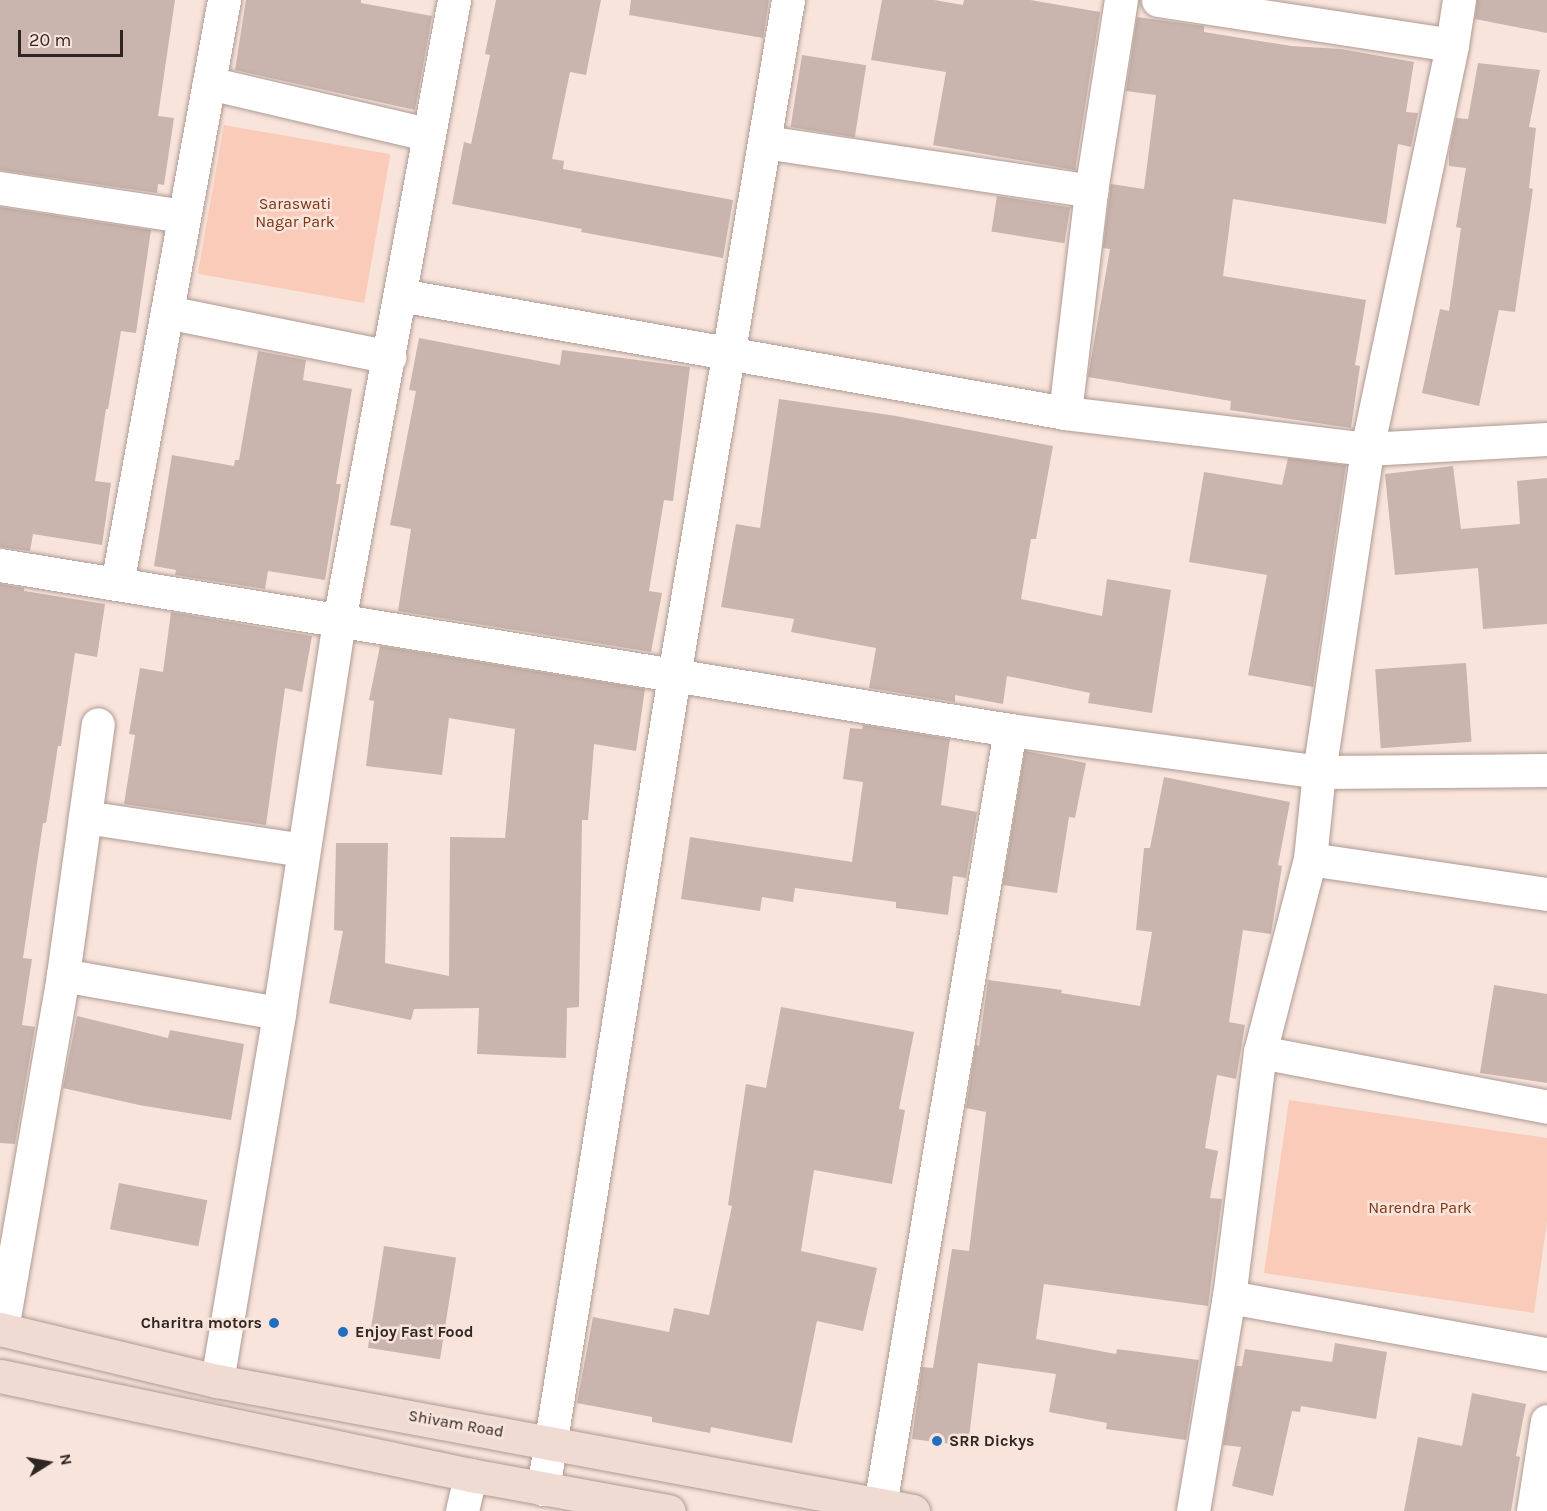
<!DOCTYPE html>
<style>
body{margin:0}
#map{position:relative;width:1547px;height:1511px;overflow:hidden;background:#f9e4dc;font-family:Karla,sans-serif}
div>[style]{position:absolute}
.green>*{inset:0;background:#f9cbb8;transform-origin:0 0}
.building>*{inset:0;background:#c9b5ad;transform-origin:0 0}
.roads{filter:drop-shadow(0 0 2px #ad9a92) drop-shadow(0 0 2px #ad9a92)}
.street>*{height:33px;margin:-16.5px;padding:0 16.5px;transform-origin:16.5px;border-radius:16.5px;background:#fff}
.secondary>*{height:33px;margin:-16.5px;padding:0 16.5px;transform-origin:16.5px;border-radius:16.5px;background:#f0dbd3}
.dots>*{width:16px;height:16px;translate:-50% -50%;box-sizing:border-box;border:3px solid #f9e4dc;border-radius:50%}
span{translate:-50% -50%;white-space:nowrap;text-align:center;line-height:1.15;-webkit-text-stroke:5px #f9e4dc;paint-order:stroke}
.park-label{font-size:16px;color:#7a3515}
.poi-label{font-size:16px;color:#2d2623;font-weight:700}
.right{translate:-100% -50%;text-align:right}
.left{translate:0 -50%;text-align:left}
.street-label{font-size:16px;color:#2d2623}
.north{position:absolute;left:18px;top:1433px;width:60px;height:60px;-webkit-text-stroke:4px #f9e4dc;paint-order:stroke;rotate:79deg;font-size:16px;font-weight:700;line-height:24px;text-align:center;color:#2d2623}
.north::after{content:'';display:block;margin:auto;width:21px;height:27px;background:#2d2623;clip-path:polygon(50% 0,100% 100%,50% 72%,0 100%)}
.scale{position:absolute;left:18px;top:30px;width:105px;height:27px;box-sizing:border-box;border:3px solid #2d2623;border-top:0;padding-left:8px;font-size:18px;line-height:21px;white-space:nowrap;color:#2d2623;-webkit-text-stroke:4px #f9e4dc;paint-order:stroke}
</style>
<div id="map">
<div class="green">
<div style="left:224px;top:125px;width:169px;height:151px;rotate:10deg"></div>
<div style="clip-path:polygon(1289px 1100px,1547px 1138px,1547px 1222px,1534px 1313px,1264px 1273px)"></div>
</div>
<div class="building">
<div style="clip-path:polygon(0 0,175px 0,158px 116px,174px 118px,164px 185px,158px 184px,157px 193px,0 170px)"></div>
<div style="clip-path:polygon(246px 0,361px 0,361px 3px,432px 16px,415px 110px,235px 70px)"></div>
<div style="clip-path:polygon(496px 0,601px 0,586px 75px,570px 72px,552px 159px,564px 161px,563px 169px,733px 200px,723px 258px,581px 232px,582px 229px,452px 204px,464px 142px,471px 144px,490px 55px,485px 54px)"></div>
<div style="clip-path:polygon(631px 0,769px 0,763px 38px,629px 15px)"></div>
<div style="clip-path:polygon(882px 0,934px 0,963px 5px,964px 0,1030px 0,1100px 12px,1075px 170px,933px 145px,946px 72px,871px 60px)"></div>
<div style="clip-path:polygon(1477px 0,1547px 0,1547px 33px,1475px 19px)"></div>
<div style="clip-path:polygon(1137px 17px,1204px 26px,1204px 32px,1291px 46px,1341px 49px,1414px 62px,1406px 112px,1418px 113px,1411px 147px,1398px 144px,1386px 224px,1233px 199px,1223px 276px,1366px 300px,1355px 365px,1360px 366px,1351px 428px,1230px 410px,1231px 401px,1088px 377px,1110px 249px,1103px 248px,1111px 184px,1144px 189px,1156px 95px,1126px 91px)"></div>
<div style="left:802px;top:55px;width:65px;height:73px;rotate:9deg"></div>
<div style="clip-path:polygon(1478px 63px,1540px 70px,1529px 127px,1536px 128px,1529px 188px,1533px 189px,1515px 312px,1499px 310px,1479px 406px,1422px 393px,1440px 309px,1449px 311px,1461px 228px,1456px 227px,1466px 168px,1449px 166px,1449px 153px,1456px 118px,1468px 119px)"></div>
<div style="left:997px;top:196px;width:74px;height:36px;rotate:9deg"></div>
<div style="clip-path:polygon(0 207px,151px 230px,136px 333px,121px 331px,108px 409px,106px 409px,95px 481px,111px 483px,102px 545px,33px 534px,30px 551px,0 547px)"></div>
<div style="clip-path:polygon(419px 338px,560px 365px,562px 350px,690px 367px,673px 501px,664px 500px,649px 591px,662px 593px,651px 652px,398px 611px,411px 529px,390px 525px,416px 391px,409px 390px)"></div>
<div style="clip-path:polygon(258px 351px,306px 360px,303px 380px,352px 389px,336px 484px,341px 484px,325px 580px,268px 571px,265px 589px,175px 575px,176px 570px,154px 566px,172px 455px,234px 466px,235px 460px,239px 460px)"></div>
<div style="clip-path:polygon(779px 399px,896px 416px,1053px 446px,1036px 539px,1031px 539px,1021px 599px,1102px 616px,1107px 579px,1171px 590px,1152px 713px,1088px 703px,1090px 693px,1007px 676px,1003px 704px,955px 695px,955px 702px,869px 688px,876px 648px,791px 632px,794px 619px,721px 607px,736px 524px,760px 528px)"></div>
<div style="clip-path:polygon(1288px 458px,1346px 465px,1313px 687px,1248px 675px,1267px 575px,1189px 562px,1204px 472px,1282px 485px)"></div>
<div style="clip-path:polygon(1453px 466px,1461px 529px,1520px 524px,1517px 481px,1547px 478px,1547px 624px,1483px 629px,1478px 568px,1395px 575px,1385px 474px)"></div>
<div style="clip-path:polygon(0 584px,24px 588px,24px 591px,105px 604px,97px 657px,75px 653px,61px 746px,58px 746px,46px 823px,43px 823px,23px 958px,32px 959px,22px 1025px,35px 1027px,15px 1144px,0 1143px)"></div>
<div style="clip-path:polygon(171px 612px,312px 636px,302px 692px,285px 688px,266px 825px,124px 804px,135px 735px,129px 734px,140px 668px,163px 672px)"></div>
<div style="clip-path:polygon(380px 646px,645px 689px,636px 751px,594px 744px,588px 820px,582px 820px,579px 1007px,567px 1008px,566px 1058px,477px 1054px,479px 1008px,414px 1009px,411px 1020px,329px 1003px,343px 931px,334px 930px,336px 843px,388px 843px,385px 963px,449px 976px,450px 837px,505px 838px,515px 729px,449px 718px,442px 775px,366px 766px,374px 701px,369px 700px)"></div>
<div style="left:1466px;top:663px;width:79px;height:91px;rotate:86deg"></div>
<div style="clip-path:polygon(863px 725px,950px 739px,941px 805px,977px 812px,966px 878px,953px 876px,948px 915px,896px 908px,896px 902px,795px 888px,793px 902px,762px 897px,760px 911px,681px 899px,690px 837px,852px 862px,863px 782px,843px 779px,850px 728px,862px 729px)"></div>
<div style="clip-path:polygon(1025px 751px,1086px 763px,1075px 818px,1069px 817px,1057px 893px,1003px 885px)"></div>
<div style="clip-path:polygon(1164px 777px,1290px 802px,1278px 865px,1282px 866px,1271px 934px,1243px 930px,1229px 1022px,1245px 1025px,1236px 1079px,1217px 1075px,1205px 1148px,1218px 1151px,1210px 1198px,1222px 1199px,1208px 1306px,1044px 1284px,1036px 1339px,1116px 1354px,1117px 1349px,1199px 1360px,1186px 1440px,1106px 1429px,1107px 1423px,1049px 1412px,1056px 1374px,978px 1363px,968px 1446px,912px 1439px,922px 1367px,933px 1368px,952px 1249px,969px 1251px,986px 1112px,966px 1108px,976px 1045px,979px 1046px,988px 980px,1062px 990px,1061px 993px,1140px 1006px,1152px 932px,1136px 930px,1144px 848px,1150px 848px)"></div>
<div style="clip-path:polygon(1494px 985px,1547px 994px,1547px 1083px,1480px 1073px)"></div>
<div style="clip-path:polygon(781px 1007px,914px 1032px,899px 1109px,905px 1110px,892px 1184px,814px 1170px,801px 1251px,877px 1268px,863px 1331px,817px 1321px,792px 1443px,711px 1427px,710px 1433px,652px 1422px,652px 1417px,577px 1403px,593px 1317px,669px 1332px,674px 1308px,709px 1315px,732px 1206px,728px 1205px,746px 1084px,766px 1088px)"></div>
<div style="clip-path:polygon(77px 1016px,168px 1038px,170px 1030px,244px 1044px,231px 1120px,139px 1105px,63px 1088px)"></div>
<div style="left:119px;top:1183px;width:90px;height:47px;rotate:11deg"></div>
<div style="left:384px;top:1246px;width:73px;height:103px;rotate:9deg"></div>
<div style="clip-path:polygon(1335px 1343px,1387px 1352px,1376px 1419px,1301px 1406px,1300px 1412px,1292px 1411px,1273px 1496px,1232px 1486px,1241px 1447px,1223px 1445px,1236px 1366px,1242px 1366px,1245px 1349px,1332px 1362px)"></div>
<div style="clip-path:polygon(1472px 1393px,1526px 1404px,1516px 1456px,1520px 1457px,1511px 1511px,1404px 1511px,1418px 1437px,1462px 1446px)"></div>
</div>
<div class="roads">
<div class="street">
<div style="left:1158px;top:0;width:297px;rotate:8.7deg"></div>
<div style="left:209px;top:83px;width:224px;rotate:13.2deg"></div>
<div style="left:765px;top:142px;width:330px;rotate:8.5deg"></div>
<div style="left:0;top:188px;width:186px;rotate:8.7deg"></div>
<div style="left:400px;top:295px;width:675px;rotate:10.06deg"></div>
<div style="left:1065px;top:413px;width:304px;rotate:6.8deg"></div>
<div style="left:1367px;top:449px;width:180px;rotate:-3.2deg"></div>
<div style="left:167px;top:312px;width:227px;rotate:11.4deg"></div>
<div style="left:1065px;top:413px;width:224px;rotate:-83.3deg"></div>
<div style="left:1091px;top:191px;width:193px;rotate:-81.1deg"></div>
<div style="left:0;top:565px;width:1023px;rotate:9.28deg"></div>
<div style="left:1010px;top:730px;width:312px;rotate:7.7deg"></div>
<div style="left:1319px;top:772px;width:228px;rotate:-0.5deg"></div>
<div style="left:117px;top:584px;width:594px;rotate:-79.62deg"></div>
<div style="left:85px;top:817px;width:220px;rotate:8.6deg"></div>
<div style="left:1310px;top:859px;width:240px;rotate:8.4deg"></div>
<div style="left:63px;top:975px;width:219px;rotate:10deg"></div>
<div style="left:1260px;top:1052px;width:292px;rotate:10.8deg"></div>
<div style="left:1229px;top:1297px;width:323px;rotate:10.2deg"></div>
<div style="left:2px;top:1329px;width:359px;rotate:-80.2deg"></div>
<div style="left:63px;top:975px;width:253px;rotate:-82.1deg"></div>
<div style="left:217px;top:1381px;width:373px;rotate:-80.4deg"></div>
<div style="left:279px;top:1013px;width:397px;rotate:-81.3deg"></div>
<div style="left:339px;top:621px;width:632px;rotate:-79.51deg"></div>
<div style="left:543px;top:1489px;width:823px;rotate:-80.85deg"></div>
<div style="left:674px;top:676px;width:686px;rotate:-80.43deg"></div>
<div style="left:880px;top:1505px;width:786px;rotate:-80.48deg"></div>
<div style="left:462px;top:1511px;width:37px;rotate:-77deg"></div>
<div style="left:1193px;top:1511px;width:217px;rotate:-80.5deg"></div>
<div style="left:1229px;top:1297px;width:247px;rotate:-82.8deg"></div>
<div style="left:1260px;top:1052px;width:199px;rotate:-75.5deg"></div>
<div style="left:1310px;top:859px;width:87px;rotate:-84.1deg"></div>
<div style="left:1319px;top:772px;width:327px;rotate:-81.5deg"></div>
<div style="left:1367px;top:449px;width:413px;rotate:-78.1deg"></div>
<div style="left:1452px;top:45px;width:46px;rotate:-81.2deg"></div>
<div style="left:1533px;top:1511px;width:91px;rotate:-81.2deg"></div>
</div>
<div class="secondary">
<div style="left:0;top:1329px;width:223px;rotate:13.5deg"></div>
<div style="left:217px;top:1381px;width:708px;rotate:10.58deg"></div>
<div style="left:0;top:1376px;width:480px;rotate:11.9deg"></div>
<div style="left:470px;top:1475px;width:202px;rotate:10.3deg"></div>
</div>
</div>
<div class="dots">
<div style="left:274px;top:1323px;background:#216ebd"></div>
<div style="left:343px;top:1332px;background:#216ebd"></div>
<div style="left:937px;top:1441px;background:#216ebd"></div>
</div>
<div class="park-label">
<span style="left:295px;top:213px">Saraswati<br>Nagar Park</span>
<span style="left:1420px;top:1208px">Narendra Park</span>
</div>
<div class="poi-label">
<span class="right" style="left:262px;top:1323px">Charitra motors</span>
<span class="left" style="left:355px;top:1332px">Enjoy Fast Food</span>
<span class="left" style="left:949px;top:1441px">SRR Dickys</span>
</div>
<div class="street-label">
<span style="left:456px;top:1424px;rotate:10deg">Shivam Road</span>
</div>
<div class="north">N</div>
<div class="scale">20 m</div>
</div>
